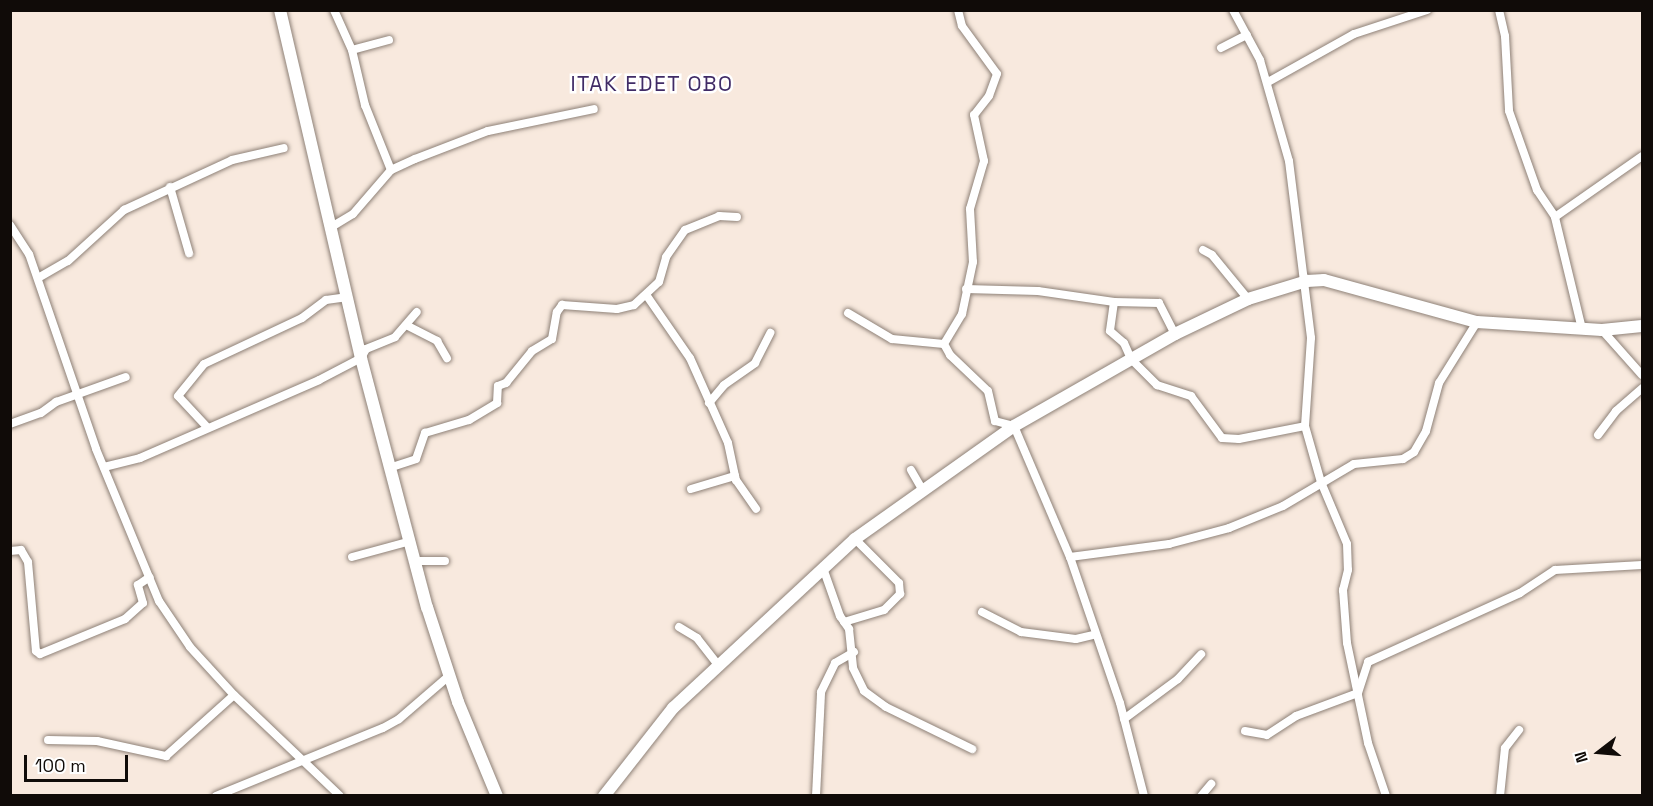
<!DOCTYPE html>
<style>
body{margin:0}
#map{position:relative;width:1653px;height:806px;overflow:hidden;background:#f8e9de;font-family:"Space Grotesk",sans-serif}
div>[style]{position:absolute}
.roads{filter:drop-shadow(0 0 2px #8e8177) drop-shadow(0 0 2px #8e8177)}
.street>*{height:8px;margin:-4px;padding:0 4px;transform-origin:4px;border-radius:4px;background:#fff}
.secondary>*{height:12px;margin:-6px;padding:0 6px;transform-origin:6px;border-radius:6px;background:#fff}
span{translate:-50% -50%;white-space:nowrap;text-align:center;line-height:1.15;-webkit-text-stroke:5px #fff;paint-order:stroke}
.quarter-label{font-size:21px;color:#402b66;letter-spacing:1.5px}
.frame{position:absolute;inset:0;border:12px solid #100b08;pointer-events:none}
.north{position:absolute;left:1569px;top:722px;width:60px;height:60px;-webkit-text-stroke:4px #fff;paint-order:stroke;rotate:254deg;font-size:16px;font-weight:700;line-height:24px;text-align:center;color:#100b08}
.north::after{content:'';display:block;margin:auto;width:21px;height:27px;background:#100b08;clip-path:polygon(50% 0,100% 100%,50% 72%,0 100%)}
.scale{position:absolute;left:24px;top:755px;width:104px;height:27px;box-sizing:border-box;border:3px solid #100b08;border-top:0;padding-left:8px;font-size:18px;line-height:21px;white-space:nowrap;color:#100b08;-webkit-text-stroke:4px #fff;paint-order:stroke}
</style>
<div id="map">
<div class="roads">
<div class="street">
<div style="left:334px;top:10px;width:44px;rotate:65.8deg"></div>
<div style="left:958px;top:10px;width:16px;rotate:76deg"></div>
<div style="left:962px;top:26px;width:59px;rotate:53.9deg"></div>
<div style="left:997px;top:74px;width:23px;rotate:110deg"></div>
<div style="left:989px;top:96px;width:24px;rotate:128deg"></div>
<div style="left:974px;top:115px;width:47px;rotate:77.7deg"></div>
<div style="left:984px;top:161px;width:50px;rotate:106.3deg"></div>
<div style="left:970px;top:209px;width:53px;rotate:86.8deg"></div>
<div style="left:973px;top:262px;width:53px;rotate:101.9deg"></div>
<div style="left:962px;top:314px;width:35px;rotate:121deg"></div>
<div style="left:944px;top:344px;width:13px;rotate:61deg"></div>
<div style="left:950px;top:355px;width:52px;rotate:43.5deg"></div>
<div style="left:988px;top:391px;width:31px;rotate:77deg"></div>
<div style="left:995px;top:421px;width:20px;rotate:15deg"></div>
<div style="left:1014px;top:426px;width:142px;rotate:66.9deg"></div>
<div style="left:1070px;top:557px;width:154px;rotate:71.1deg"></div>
<div style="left:1120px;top:703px;width:96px;rotate:75.5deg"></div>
<div style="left:1233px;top:10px;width:57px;rotate:61.6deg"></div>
<div style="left:1260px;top:60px;width:105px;rotate:74deg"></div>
<div style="left:1289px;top:161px;width:178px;rotate:82.9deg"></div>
<div style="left:1311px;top:338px;width:88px;rotate:93.9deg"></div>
<div style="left:1305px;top:426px;width:58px;rotate:74.1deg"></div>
<div style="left:1321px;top:482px;width:67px;rotate:67.2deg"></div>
<div style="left:1347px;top:544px;width:26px;rotate:88deg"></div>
<div style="left:1348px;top:570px;width:21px;rotate:104deg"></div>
<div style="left:1343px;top:590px;width:53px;rotate:85.7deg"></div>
<div style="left:1347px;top:643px;width:102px;rotate:78.1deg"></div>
<div style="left:1368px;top:743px;width:56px;rotate:71.2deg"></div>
<div style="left:1499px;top:10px;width:27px;rotate:77deg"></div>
<div style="left:1505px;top:36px;width:75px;rotate:86.9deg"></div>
<div style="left:1509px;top:111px;width:84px;rotate:70.5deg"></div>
<div style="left:1537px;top:190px;width:32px;rotate:56deg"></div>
<div style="left:389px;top:40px;width:38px;rotate:165deg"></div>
<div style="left:352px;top:50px;width:57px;rotate:76.7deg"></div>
<div style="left:365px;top:105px;width:70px;rotate:68.2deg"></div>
<div style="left:1221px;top:48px;width:29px;rotate:-27deg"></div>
<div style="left:1268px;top:82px;width:98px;rotate:-29.2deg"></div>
<div style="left:1354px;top:34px;width:77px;rotate:-18.2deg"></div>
<div style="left:170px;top:187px;width:69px;rotate:73.9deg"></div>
<div style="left:10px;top:225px;width:35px;rotate:57deg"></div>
<div style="left:29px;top:254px;width:206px;rotate:71deg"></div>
<div style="left:96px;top:449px;width:165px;rotate:67.5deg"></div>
<div style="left:159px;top:601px;width:55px;rotate:56deg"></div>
<div style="left:190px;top:647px;width:65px;rotate:47.5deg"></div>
<div style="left:234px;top:695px;width:146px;rotate:43.6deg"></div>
<div style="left:333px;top:226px;width:23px;rotate:-31deg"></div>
<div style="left:353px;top:214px;width:58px;rotate:-49.2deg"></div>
<div style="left:391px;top:170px;width:26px;rotate:-25deg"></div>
<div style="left:415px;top:159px;width:78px;rotate:-21deg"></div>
<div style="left:488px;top:131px;width:108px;rotate:-11.7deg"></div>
<div style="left:1203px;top:250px;width:10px;rotate:29deg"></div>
<div style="left:1212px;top:255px;width:57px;rotate:50.7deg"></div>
<div style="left:38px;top:278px;width:34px;rotate:-30deg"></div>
<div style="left:68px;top:261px;width:76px;rotate:-42.3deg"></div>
<div style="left:124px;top:210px;width:119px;rotate:-24.8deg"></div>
<div style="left:232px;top:160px;width:53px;rotate:-13deg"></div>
<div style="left:966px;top:289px;width:72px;rotate:1.6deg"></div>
<div style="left:1038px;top:291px;width:77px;rotate:8.2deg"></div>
<div style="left:1114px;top:302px;width:29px;rotate:98deg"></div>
<div style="left:1110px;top:331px;width:18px;rotate:41deg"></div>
<div style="left:1124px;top:343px;width:17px;rotate:66deg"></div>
<div style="left:1131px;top:359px;width:37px;rotate:45deg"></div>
<div style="left:1157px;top:385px;width:36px;rotate:18deg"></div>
<div style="left:1191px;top:396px;width:52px;rotate:53.6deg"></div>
<div style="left:1222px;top:438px;width:17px;rotate:3deg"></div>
<div style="left:1239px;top:439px;width:67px;rotate:-11.1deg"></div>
<div style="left:647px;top:296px;width:75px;rotate:55.3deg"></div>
<div style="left:690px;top:358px;width:93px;rotate:65.9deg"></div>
<div style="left:728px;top:443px;width:38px;rotate:78deg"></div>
<div style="left:736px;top:480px;width:35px;rotate:55deg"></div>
<div style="left:1114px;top:302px;width:45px;rotate:1.3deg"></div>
<div style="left:1159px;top:303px;width:35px;rotate:63deg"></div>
<div style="left:848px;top:313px;width:51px;rotate:30.6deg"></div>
<div style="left:892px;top:339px;width:52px;rotate:5.5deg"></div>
<div style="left:408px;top:326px;width:33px;rotate:27deg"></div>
<div style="left:437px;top:341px;width:20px;rotate:60deg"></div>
<div style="left:1582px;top:329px;width:115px;rotate:-103.6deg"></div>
<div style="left:1555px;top:217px;width:106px;rotate:-35deg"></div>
<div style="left:1602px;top:330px;width:60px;rotate:48.4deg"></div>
<div style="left:709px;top:403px;width:23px;rotate:-50deg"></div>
<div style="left:724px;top:385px;width:38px;rotate:-35deg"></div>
<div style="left:755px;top:363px;width:34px;rotate:-63deg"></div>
<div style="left:10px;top:424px;width:33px;rotate:-20deg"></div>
<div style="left:41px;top:413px;width:19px;rotate:-36deg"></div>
<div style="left:56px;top:402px;width:74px;rotate:-19.7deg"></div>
<div style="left:207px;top:427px;width:42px;rotate:-133.1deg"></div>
<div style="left:178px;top:396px;width:41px;rotate:-50.9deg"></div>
<div style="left:204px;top:364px;width:108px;rotate:-25.1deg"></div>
<div style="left:302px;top:318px;width:30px;rotate:-37deg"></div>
<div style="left:326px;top:300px;width:22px;rotate:-8deg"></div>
<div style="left:1598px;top:435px;width:30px;rotate:-53deg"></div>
<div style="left:1616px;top:411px;width:35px;rotate:-41deg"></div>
<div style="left:104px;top:467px;width:37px;rotate:-14deg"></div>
<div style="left:140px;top:458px;width:195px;rotate:-23.5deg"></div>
<div style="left:319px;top:380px;width:47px;rotate:-27.6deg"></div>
<div style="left:361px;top:358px;width:10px;rotate:-61deg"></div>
<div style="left:366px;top:349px;width:31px;rotate:-22deg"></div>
<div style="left:395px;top:337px;width:33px;rotate:-49deg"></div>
<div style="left:392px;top:467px;width:25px;rotate:-18deg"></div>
<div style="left:416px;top:459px;width:28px;rotate:-71deg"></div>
<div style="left:425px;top:433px;width:46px;rotate:-16.5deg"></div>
<div style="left:469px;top:420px;width:33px;rotate:-31deg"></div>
<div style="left:497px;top:403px;width:17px;rotate:-87deg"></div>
<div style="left:498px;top:386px;width:9px;rotate:-21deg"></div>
<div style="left:506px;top:383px;width:41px;rotate:-50.9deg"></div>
<div style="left:532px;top:351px;width:23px;rotate:-31deg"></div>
<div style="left:552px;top:339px;width:27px;rotate:-80deg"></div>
<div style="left:557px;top:312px;width:9px;rotate:-54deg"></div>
<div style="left:562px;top:305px;width:55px;rotate:4.2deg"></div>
<div style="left:617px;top:309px;width:17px;rotate:-13deg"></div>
<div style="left:634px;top:305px;width:34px;rotate:-43deg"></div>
<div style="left:659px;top:282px;width:26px;rotate:-74deg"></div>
<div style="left:666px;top:257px;width:33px;rotate:-55deg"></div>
<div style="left:685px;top:230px;width:37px;rotate:-22deg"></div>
<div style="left:719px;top:216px;width:18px;rotate:3deg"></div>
<div style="left:911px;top:470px;width:22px;rotate:60deg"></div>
<div style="left:691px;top:489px;width:46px;rotate:-16.5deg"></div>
<div style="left:10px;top:551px;width:11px;rotate:-5deg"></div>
<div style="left:21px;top:550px;width:14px;rotate:60deg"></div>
<div style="left:28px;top:562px;width:89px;rotate:84.9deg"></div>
<div style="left:36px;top:651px;width:5px;rotate:37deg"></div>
<div style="left:40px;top:654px;width:92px;rotate:-22.4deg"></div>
<div style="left:125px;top:619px;width:24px;rotate:-42deg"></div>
<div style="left:143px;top:603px;width:19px;rotate:-106deg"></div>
<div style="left:138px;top:585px;width:14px;rotate:-34deg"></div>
<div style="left:352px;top:557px;width:61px;rotate:-15.2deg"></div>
<div style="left:1070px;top:557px;width:100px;rotate:-7.5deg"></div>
<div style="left:1169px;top:544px;width:62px;rotate:-14.9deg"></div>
<div style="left:1229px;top:528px;width:58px;rotate:-22.2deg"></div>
<div style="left:1283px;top:506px;width:82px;rotate:-30.6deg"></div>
<div style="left:1354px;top:464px;width:49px;rotate:-5.8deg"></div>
<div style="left:1403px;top:459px;width:13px;rotate:-32deg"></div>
<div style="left:1414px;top:452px;width:24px;rotate:-60deg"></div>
<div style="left:1426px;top:431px;width:50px;rotate:-74.8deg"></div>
<div style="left:1439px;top:383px;width:72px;rotate:-58.1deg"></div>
<div style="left:416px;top:561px;width:29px"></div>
<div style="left:823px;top:568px;width:51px;rotate:70.5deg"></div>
<div style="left:840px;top:616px;width:16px;rotate:55deg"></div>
<div style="left:849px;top:629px;width:39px;rotate:84deg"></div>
<div style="left:853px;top:668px;width:25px;rotate:64deg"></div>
<div style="left:864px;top:691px;width:27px;rotate:36deg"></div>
<div style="left:886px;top:707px;width:96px;rotate:26deg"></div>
<div style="left:982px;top:612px;width:44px;rotate:27.1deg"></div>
<div style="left:1021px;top:632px;width:55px;rotate:7.3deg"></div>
<div style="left:1076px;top:639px;width:18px;rotate:-13deg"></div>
<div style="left:844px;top:622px;width:42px;rotate:-16.7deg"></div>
<div style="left:884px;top:610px;width:23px;rotate:-45deg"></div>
<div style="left:900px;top:594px;width:11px;rotate:-95deg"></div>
<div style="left:899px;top:583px;width:62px;rotate:-135deg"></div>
<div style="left:679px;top:627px;width:21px;rotate:31deg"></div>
<div style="left:697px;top:638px;width:33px;rotate:52deg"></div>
<div style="left:1358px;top:693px;width:33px;rotate:-72deg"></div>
<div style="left:1368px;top:662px;width:167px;rotate:-24.4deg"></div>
<div style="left:1520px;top:593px;width:42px;rotate:-33.3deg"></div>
<div style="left:1555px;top:570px;width:87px;rotate:-3.3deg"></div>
<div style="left:1124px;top:719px;width:67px;rotate:-36.5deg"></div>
<div style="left:1178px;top:679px;width:34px;rotate:-47deg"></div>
<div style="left:1245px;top:731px;width:22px;rotate:10deg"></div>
<div style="left:1267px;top:735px;width:35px;rotate:-33deg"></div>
<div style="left:1296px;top:716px;width:66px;rotate:-20.4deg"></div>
<div style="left:48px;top:740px;width:49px;rotate:1.2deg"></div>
<div style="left:97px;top:741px;width:71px;rotate:12.3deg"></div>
<div style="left:166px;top:756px;width:91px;rotate:-41.9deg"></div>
<div style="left:216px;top:796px;width:180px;rotate:-22.2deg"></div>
<div style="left:383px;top:728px;width:18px;rotate:-29deg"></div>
<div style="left:399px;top:719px;width:67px;rotate:-40.8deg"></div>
<div style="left:816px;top:796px;width:104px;rotate:-87.2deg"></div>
<div style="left:821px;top:692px;width:32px;rotate:-64deg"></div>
<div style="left:835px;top:663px;width:22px;rotate:-30deg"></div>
<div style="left:1201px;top:796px;width:16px;rotate:-50deg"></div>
<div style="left:1500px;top:796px;width:48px;rotate:-84.1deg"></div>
<div style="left:1505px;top:748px;width:23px;rotate:-52deg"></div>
</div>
<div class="secondary">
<div style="left:280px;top:10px;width:357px;rotate:76.9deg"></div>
<div style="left:361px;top:358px;width:258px;rotate:75.2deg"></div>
<div style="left:427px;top:607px;width:100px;rotate:71.9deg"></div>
<div style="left:458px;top:702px;width:102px;rotate:67.5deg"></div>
<div style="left:604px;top:796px;width:112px;rotate:-51.9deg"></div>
<div style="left:673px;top:708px;width:248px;rotate:-42.9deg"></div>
<div style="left:855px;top:539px;width:195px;rotate:-35.4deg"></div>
<div style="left:1014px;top:426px;width:185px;rotate:-29.7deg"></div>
<div style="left:1175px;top:334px;width:81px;rotate:-25.6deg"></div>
<div style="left:1248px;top:299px;width:62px;rotate:-17deg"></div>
<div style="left:1307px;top:281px;width:17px;rotate:-3deg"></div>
<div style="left:1324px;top:280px;width:159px;rotate:15.4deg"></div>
<div style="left:1477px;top:322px;width:125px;rotate:3.7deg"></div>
<div style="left:1602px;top:330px;width:40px;rotate:-5.7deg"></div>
</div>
</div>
<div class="quarter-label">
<span style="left:652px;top:84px">ITAK EDET OBO</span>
</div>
<div class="frame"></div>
<div class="north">N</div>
<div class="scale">100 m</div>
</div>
